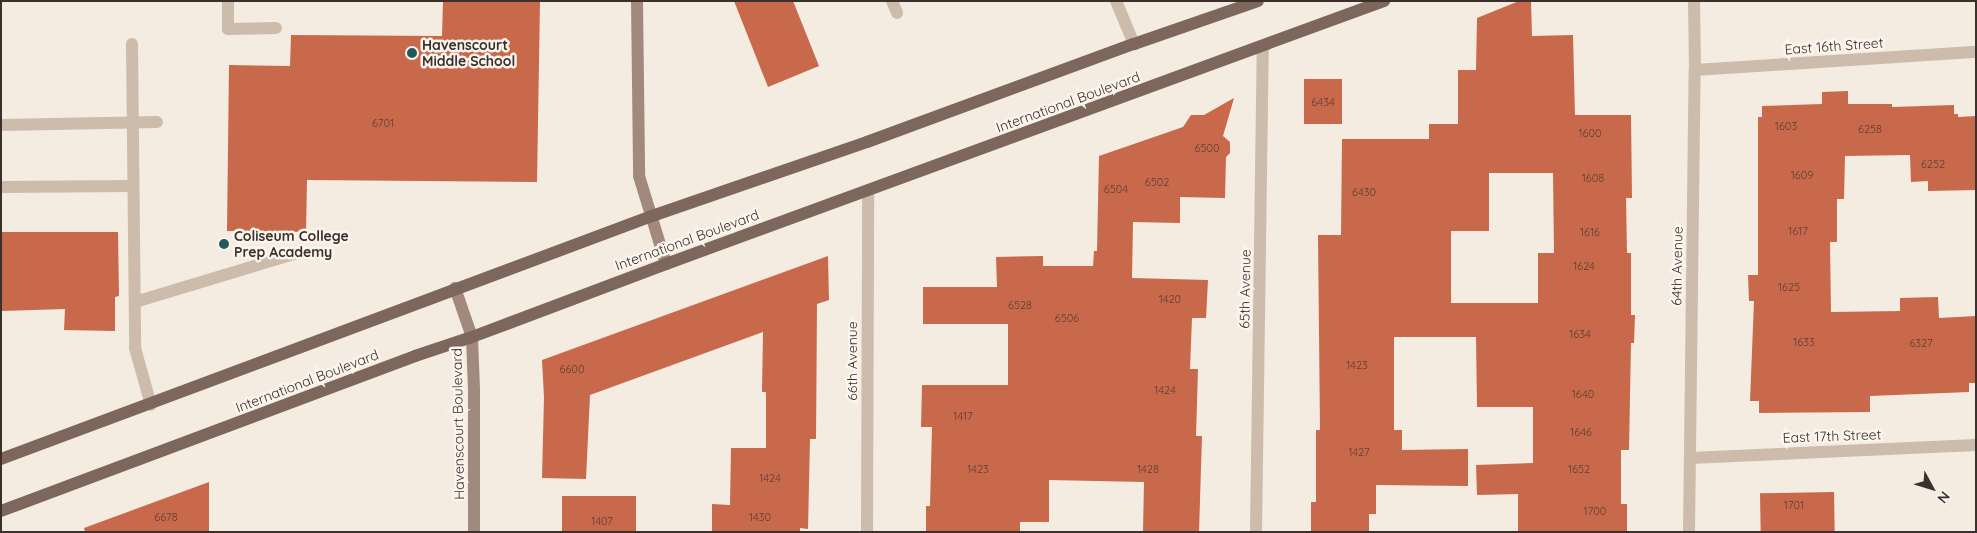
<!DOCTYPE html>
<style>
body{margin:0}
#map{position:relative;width:1977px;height:533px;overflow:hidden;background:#f4ebe1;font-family:Quicksand,sans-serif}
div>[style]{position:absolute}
.building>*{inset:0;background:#c8694b;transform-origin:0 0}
.lane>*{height:12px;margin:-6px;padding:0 6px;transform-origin:6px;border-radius:6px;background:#cdbbac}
.street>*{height:12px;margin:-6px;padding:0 6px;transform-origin:6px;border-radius:6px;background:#cdbbac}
.secondary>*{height:12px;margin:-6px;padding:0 6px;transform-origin:6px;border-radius:6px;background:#a18a7d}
.primary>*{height:12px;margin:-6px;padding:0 6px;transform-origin:6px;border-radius:6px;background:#7d675c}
.dots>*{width:14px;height:14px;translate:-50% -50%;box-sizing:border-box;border:2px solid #fbf5ee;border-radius:50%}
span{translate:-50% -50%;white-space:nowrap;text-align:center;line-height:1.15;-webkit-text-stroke:5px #fbf5ee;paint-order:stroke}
.number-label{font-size:11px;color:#5e3e33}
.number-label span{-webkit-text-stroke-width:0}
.poi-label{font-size:14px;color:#3b302b;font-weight:700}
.left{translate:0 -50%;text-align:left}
.street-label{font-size:14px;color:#3b302b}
.frame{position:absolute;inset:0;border:2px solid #3b302b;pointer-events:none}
.north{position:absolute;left:1907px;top:463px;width:50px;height:50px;-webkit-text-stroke:4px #fbf5ee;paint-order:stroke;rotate:129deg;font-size:14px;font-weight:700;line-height:20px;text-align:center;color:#3b302b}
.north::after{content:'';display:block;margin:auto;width:18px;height:22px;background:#3b302b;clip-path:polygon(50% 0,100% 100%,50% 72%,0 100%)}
</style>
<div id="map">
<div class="building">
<div style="clip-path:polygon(443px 1px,540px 1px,537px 182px,307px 180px,306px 232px,227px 231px,229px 65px,290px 66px,291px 35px,442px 36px)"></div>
<div style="clip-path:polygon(734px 1px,793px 1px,819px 66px,768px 87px)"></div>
<div style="clip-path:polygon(evenodd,1519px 1px,1531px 1px,1532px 36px,1573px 35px,1575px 115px,1631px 115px,1632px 198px,1626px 198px,1627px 253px,1631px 253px,1631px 315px,1635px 315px,1634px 343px,1631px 343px,1629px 450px,1621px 450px,1621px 504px,1627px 504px,1627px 532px,1518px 532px,1518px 494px,1477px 495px,1476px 465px,1533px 463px,1533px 407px,1477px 407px,1476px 337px,1394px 337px,1394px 430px,1402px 430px,1402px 450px,1468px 449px,1468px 486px,1376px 485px,1376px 514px,1369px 514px,1369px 532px,1311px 532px,1311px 502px,1316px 502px,1316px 430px,1320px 430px,1318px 235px,1341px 235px,1342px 139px,1429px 139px,1429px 124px,1458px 124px,1458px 70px,1476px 70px,1477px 18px,1519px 1px,1489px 173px,1553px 173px,1554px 253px,1538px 253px,1538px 303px,1451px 303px,1451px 231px,1489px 231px,1489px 173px)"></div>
<div style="left:1304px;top:79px;width:38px;height:45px"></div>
<div style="clip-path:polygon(1848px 91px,1848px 104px,1892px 104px,1892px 107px,1954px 105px,1954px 114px,1958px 114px,1958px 117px,1976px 116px,1976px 190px,1928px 191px,1928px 181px,1911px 182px,1910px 155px,1845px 156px,1844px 199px,1837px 199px,1837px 242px,1830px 242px,1831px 312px,1900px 311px,1900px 298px,1938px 297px,1939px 318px,1976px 316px,1976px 383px,1969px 383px,1969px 392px,1870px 396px,1870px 412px,1759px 413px,1759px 401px,1750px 401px,1754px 301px,1749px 301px,1748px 275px,1758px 275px,1758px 117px,1762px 117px,1762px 106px,1822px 104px,1822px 92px)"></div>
<div style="clip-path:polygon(1234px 98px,1223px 136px,1230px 142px,1230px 153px,1226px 157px,1225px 198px,1180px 197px,1180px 223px,1133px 222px,1132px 278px,1208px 280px,1206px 318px,1192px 318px,1190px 369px,1198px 369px,1196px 436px,1202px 436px,1199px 532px,1143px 532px,1144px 482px,1049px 480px,1049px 522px,1020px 522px,1020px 532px,926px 532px,926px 506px,930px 506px,932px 427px,921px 427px,922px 385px,1008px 385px,1008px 324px,923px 324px,923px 287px,997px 287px,996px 257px,1043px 256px,1043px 266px,1093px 266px,1094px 251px,1097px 251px,1099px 156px,1183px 127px,1191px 115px,1204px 115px)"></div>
<div style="clip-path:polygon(1px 232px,118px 232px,119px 296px,115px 297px,115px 331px,64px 330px,65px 309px,1px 311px)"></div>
<div style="clip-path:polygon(828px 256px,829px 300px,817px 304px,816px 439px,810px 439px,808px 529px,800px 528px,800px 532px,712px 532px,712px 504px,730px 505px,731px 448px,766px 448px,766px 392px,762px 392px,763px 332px,590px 395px,586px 479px,542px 478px,544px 397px,542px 360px)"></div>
<div style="clip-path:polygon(209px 482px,209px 532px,85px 532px,84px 528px)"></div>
<div style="left:1834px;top:492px;width:40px;height:74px;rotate:89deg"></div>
<div style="left:562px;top:496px;width:74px;height:36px"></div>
</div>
<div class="lane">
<div style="left:228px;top:1px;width:28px;rotate:90deg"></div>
<div style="left:228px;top:29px;width:48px;rotate:-1.2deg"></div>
<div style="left:892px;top:1px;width:13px;rotate:67deg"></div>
<div style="left:132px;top:44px;width:304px;rotate:89.4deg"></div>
<div style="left:135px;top:348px;width:59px;rotate:74.3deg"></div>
<div style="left:1px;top:125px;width:156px;rotate:-1.1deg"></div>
<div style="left:1px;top:187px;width:132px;rotate:-0.4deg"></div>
<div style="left:135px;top:302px;width:166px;rotate:-16.8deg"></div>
</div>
<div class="street">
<div style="left:1116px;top:1px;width:47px;rotate:67.3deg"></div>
<div style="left:1695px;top:70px;width:282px;rotate:-3.7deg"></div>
<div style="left:1690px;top:458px;width:286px;rotate:-2.6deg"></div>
<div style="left:867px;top:532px;width:342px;rotate:-89.8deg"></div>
<div style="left:1256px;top:532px;width:485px;rotate:-89.2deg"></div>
<div style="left:1689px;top:532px;width:462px;rotate:-89.3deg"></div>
<div style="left:1695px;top:70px;width:69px;rotate:-90.8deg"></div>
</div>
<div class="secondary">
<div style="left:637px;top:1px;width:175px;rotate:89.3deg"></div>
<div style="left:639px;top:176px;width:92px;rotate:72.9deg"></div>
<div style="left:455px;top:288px;width:52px;rotate:70.9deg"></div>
<div style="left:472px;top:337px;width:53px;rotate:87.8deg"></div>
<div style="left:474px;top:390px;width:142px;rotate:90deg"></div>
</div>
<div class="primary">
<div style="left:1px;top:459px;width:695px;rotate:-20.47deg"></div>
<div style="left:652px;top:216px;width:227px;rotate:-19deg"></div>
<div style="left:867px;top:142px;width:284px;rotate:-20.2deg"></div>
<div style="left:1134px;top:44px;width:131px;rotate:-19.1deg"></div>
<div style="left:1px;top:511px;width:442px;rotate:-20.5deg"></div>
<div style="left:415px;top:356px;width:60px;rotate:-18.4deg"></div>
<div style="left:472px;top:337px;width:207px;rotate:-20.6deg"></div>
<div style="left:666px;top:264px;width:765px;rotate:-20.12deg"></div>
</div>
<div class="dots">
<div style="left:412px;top:53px;background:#1f5a5e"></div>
<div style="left:224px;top:244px;background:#1f5a5e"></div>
</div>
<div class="number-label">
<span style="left:1323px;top:102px">6434</span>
<span style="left:383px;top:123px">6701</span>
<span style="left:1786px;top:126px">1603</span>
<span style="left:1870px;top:129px">6258</span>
<span style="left:1590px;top:133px">1600</span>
<span style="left:1207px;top:148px">6500</span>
<span style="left:1933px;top:164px">6252</span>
<span style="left:1802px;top:175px">1609</span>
<span style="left:1593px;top:178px">1608</span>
<span style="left:1157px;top:182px">6502</span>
<span style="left:1116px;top:189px">6504</span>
<span style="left:1364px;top:192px">6430</span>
<span style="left:1798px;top:231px">1617</span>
<span style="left:1590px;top:232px">1616</span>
<span style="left:1584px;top:266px">1624</span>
<span style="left:1789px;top:287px">1625</span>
<span style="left:1170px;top:299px">1420</span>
<span style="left:1020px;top:305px">6528</span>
<span style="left:1067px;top:318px">6506</span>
<span style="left:1580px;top:334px">1634</span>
<span style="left:1804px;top:342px">1633</span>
<span style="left:1921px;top:343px">6327</span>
<span style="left:1357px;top:365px">1423</span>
<span style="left:572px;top:369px">6600</span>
<span style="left:1165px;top:390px">1424</span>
<span style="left:1583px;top:394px">1640</span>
<span style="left:963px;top:416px">1417</span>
<span style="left:1581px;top:432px">1646</span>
<span style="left:1359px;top:452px">1427</span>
<span style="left:978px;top:469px">1423</span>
<span style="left:1148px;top:469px">1428</span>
<span style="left:1579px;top:469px">1652</span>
<span style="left:770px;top:478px">1424</span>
<span style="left:1794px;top:505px">1701</span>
<span style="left:1595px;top:511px">1700</span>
<span style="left:166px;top:517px">6678</span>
<span style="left:760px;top:517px">1430</span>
<span style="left:602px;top:521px">1407</span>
</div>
<div class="poi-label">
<span class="left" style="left:422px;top:53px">Havenscourt<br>Middle School</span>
<span class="left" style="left:234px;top:244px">Coliseum College<br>Prep Academy</span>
</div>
<div class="street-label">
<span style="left:1834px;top:46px;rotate:-4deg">East 16th Street</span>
<span style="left:1068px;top:102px;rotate:-20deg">International Boulevard</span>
<span style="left:687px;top:240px;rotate:-20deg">International Boulevard</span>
<span style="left:1677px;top:266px;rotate:-89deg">64th Avenue</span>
<span style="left:1245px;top:289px;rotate:-89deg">65th Avenue</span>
<span style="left:852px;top:361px;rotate:-90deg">66th Avenue</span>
<span style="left:307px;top:381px;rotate:-21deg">International Boulevard</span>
<span style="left:458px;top:424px;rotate:-91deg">Havenscourt Boulevard</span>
<span style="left:1832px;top:436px;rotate:-2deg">East 17th Street</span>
</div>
<div class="frame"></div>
<div class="north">N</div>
</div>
